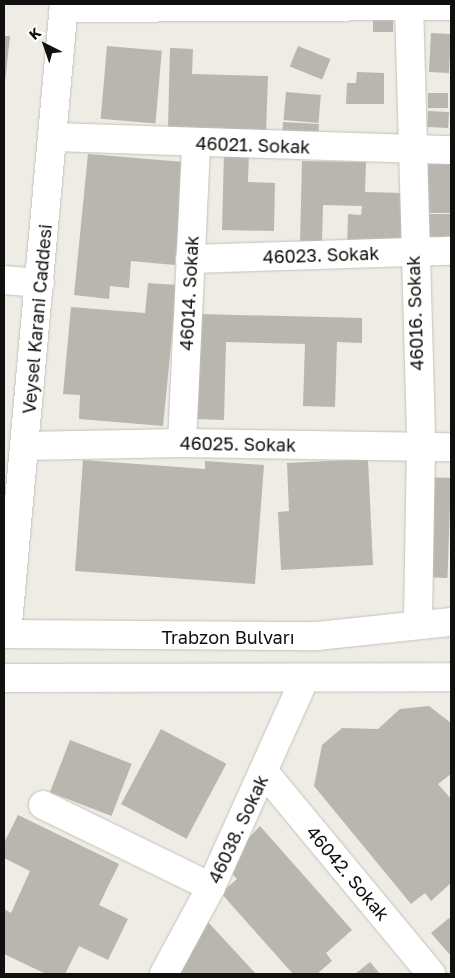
<!DOCTYPE html>
<meta charset="utf-8">
<style>
body{margin:0}
#map{position:relative;width:455px;height:978px;overflow:hidden;background:#eeece5;font-family:"Golos Text",sans-serif}
div>[style]{position:absolute}
.building>*{inset:0;background:#b9b5af;transform-origin:0 0}
.roads{filter:drop-shadow(0 0 1px #c3c2bb) drop-shadow(0 0 1px #c3c2bb)}
.street>*{height:28px;margin:-14px;padding:0 14px;transform-origin:14px;border-radius:14px;background:#fff}
.secondary>*{height:28px;margin:-14px;padding:0 14px;transform-origin:14px;border-radius:14px;background:#fff}
span{translate:-50% -50%;white-space:nowrap;text-align:center;line-height:1.15;-webkit-text-stroke:4px #fff;paint-order:stroke}
.street-label{font-size:18px;color:#10100e}
.frame{position:absolute;inset:0;border:5px solid #10100e;pointer-events:none}
.north{position:absolute;left:20px;top:20px;width:50px;height:50px;-webkit-text-stroke:4px #fff;paint-order:stroke;rotate:319deg;font-size:14px;font-weight:700;line-height:20px;text-align:center;color:#10100e}
.north::after{content:'';display:block;margin:auto;width:18px;height:22px;background:#10100e;clip-path:polygon(50% 0,100% 100%,50% 72%,0 100%)}
</style>
<div id="map">
<div class="building">
<div style="left:373px;top:12px;width:20px;height:20px"></div>
<div style="left:431px;top:33px;width:20px;height:39px;rotate:3deg"></div>
<div style="clip-path:polygon(4px 36px,10px 36px,5px 82px,4px 82px)"></div>
<div style="left:107px;top:46px;width:55px;height:73px;rotate:5deg"></div>
<div style="left:298px;top:46px;width:35px;height:22px;rotate:22deg"></div>
<div style="clip-path:polygon(170px 48px,193px 49px,192px 74px,268px 76px,266px 131px,168px 128px)"></div>
<div style="clip-path:polygon(357px 72px,384px 73px,384px 104px,346px 104px,347px 83px,356px 83px)"></div>
<div style="left:286px;top:92px;width:35px;height:28px;rotate:5deg"></div>
<div style="left:428px;top:93px;width:20px;height:15px"></div>
<div style="left:428px;top:111px;width:21px;height:16px;rotate:3deg"></div>
<div style="left:283px;top:122px;width:36px;height:18px;rotate:3deg"></div>
<div style="clip-path:polygon(224px 152px,249px 153px,248px 182px,275px 183px,274px 231px,222px 230px)"></div>
<div style="clip-path:polygon(88px 154px,184px 162px,175px 265px,131px 261px,129px 288px,110px 286px,109px 299px,74px 295px)"></div>
<div style="clip-path:polygon(302px 161px,366px 162px,365px 192px,403px 193px,401px 250px,347px 249px,348px 214px,361px 215px,362px 206px,323px 205px,322px 243px,300px 243px)"></div>
<div style="left:427px;top:164px;width:24px;height:49px"></div>
<div style="left:428px;top:214px;width:23px;height:26px"></div>
<div style="clip-path:polygon(148px 283px,177px 285px,163px 426px,79px 419px,80px 395px,63px 394px,71px 307px,145px 313px)"></div>
<div style="clip-path:polygon(198px 314px,362px 318px,362px 343px,337px 342px,335px 407px,303px 406px,305px 344px,226px 342px,224px 420px,196px 419px)"></div>
<div style="clip-path:polygon(368px 459px,373px 565px,281px 570px,278px 512px,289px 511px,287px 463px)"></div>
<div style="clip-path:polygon(83px 460px,205px 469px,205px 461px,264px 465px,255px 584px,75px 571px)"></div>
<div style="left:424px;top:477px;width:27px;height:100px;rotate:2deg"></div>
<div style="clip-path:polygon(429px 706px,451px 723px,451px 774px,438px 784px,451px 799px,451px 883px,431px 901px,425px 893px,411px 904px,314px 786px,322px 745px,342px 728px,378px 729px,400px 709px)"></div>
<div style="left:161px;top:729px;width:74px;height:85px;rotate:28deg"></div>
<div style="left:70px;top:740px;width:66px;height:56px;rotate:21deg"></div>
<div style="clip-path:polygon(18px 815px,119px 864px,99px 905px,128px 919px,108px 960px,79px 946px,65px 974px,46px 974px,4px 954px,4px 909px,11px 913px,30px 871px,4px 858px,4px 843px)"></div>
<div style="clip-path:polygon(260px 826px,352px 930px,326px 953px,332px 961px,317px 974px,293px 974px,221px 893px,237px 879px,227px 868px,229px 859px)"></div>
<div style="clip-path:polygon(449px 918px,451px 921px,451px 956px,431px 933px)"></div>
<div style="clip-path:polygon(207px 921px,256px 974px,178px 974px)"></div>
<div style="clip-path:polygon(370px 962px,380px 974px,355px 974px)"></div>
</div>
<div class="roads">
<div class="street">
<div style="left:409px;top:4px;width:443px;rotate:88.4deg"></div>
<div style="left:421px;top:447px;width:176px;rotate:91deg"></div>
<div style="left:64px;top:8px;width:387px;rotate:-0.3deg"></div>
<div style="left:54px;top:137px;width:397px;rotate:1.9deg"></div>
<div style="left:190px;top:259px;width:261px;rotate:-1.8deg"></div>
<div style="left:4px;top:280px;width:36px;rotate:5deg"></div>
<div style="left:182px;top:443px;width:300px;rotate:-87.3deg"></div>
<div style="left:25px;top:446px;width:157px;rotate:-1.1deg"></div>
<div style="left:182px;top:443px;width:269px;rotate:0.9deg"></div>
<div style="left:7px;top:634px;width:633px;rotate:-84.83deg"></div>
<div style="left:265px;top:773px;width:261px;rotate:50.4deg"></div>
<div style="left:43px;top:805px;width:187px;rotate:26deg"></div>
<div style="left:164px;top:974px;width:99px;rotate:-61.6deg"></div>
<div style="left:211px;top:887px;width:227px;rotate:-65.8deg"></div>
</div>
<div class="secondary">
<div style="left:4px;top:634px;width:313px;rotate:0.4deg"></div>
<div style="left:317px;top:636px;width:135px;rotate:-6deg"></div>
<div style="left:4px;top:678px;width:447px;rotate:-0.1deg"></div>
</div>
</div>
<div class="street-label">
<span style="left:253px;top:145px;rotate:2deg">46021. Sokak</span>
<span style="left:321px;top:255px;rotate:-2deg">46023. Sokak</span>
<span style="left:189px;top:293px;rotate:-87deg">46014. Sokak</span>
<span style="left:415px;top:313px;rotate:-92deg">46016. Sokak</span>
<span style="left:37px;top:319px;rotate:-85deg">Veysel Karani Caddesi</span>
<span style="left:238px;top:444px;rotate:1deg">46025. Sokak</span>
<span style="left:228px;top:637px">Trabzon Bulvarı</span>
<span style="left:238px;top:829px;rotate:-65deg">46038. Sokak</span>
<span style="left:348px;top:873px;rotate:50deg">46042. Sokak</span>
</div>
<div class="frame"></div>
<div class="north">K</div>
</div>
